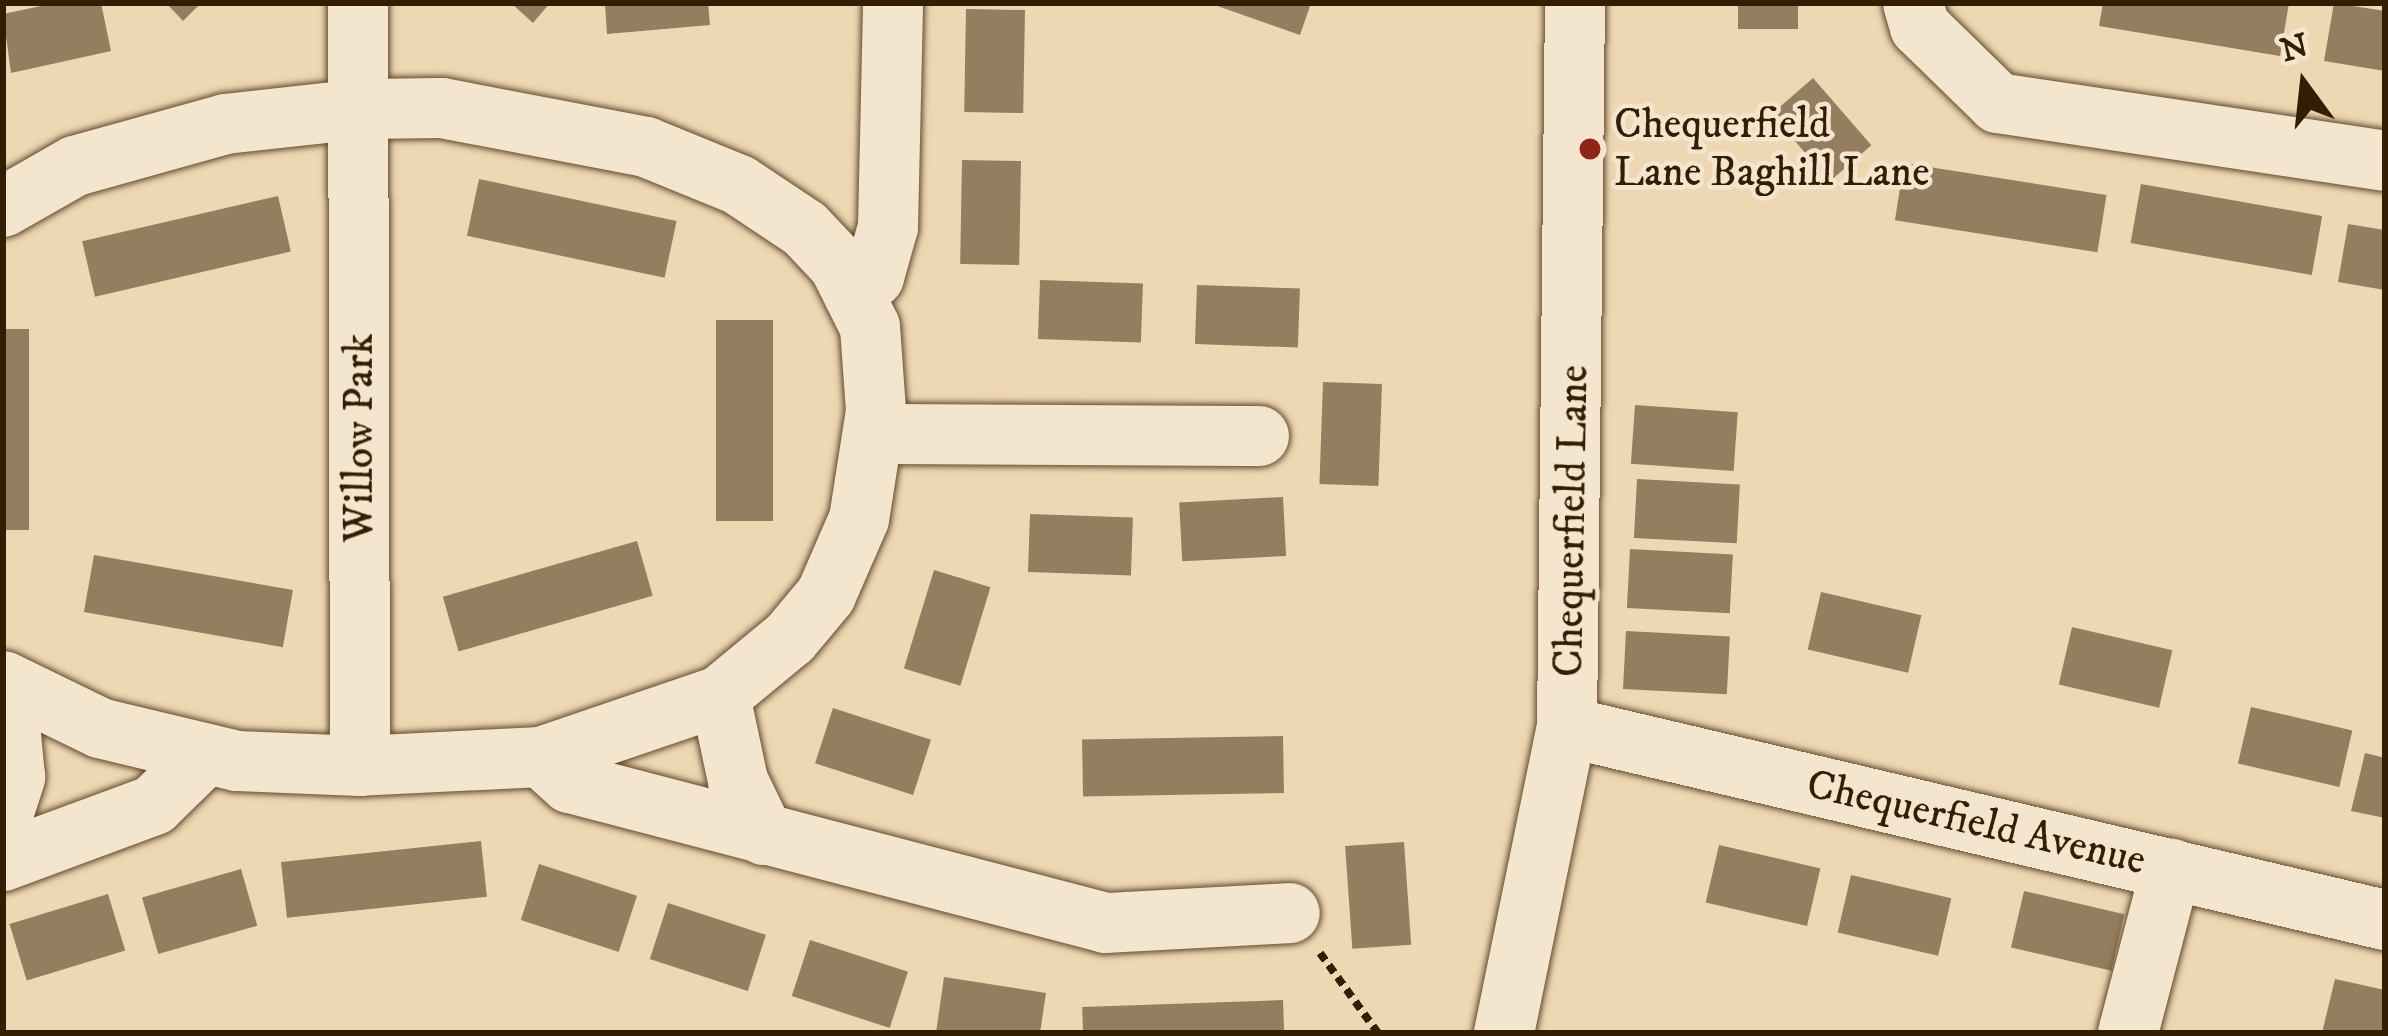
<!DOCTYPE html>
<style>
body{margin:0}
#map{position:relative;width:2388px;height:1036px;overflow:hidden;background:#eed7b3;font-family:"IM FELL DW Pica",serif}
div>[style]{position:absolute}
.building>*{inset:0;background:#957e5f;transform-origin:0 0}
.path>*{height:8px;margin-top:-4px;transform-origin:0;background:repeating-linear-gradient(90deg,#341e03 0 9px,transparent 0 15px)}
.roads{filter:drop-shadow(0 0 3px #624c2f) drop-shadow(0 0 3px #624c2f)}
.minor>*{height:60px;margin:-30px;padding:0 30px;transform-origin:30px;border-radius:30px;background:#f4e5ce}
.dots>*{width:33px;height:33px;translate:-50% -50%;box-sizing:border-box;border:6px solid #f4e5ce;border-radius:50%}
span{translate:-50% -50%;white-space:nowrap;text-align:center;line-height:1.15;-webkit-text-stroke:9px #f4e5ce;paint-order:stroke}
.poi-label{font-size:42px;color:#341e03}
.left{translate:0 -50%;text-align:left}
.street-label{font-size:42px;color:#341e03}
.frame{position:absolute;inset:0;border:6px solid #341e03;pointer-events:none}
.north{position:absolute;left:2244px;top:24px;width:120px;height:120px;-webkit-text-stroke:9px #f4e5ce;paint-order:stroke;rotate:345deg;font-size:33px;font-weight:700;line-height:48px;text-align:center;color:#341e03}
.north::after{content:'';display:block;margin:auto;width:42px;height:54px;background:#341e03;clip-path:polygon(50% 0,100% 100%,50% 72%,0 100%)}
</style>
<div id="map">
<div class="building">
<div style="clip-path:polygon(55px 3px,101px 3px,111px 51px,11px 73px,3px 14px)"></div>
<div style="clip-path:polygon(166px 3px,201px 3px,183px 21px)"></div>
<div style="clip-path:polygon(511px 3px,550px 3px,533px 23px)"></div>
<div style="clip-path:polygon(605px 3px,708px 3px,710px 25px,607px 34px)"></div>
<div style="clip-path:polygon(1209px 3px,1311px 3px,1300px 35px)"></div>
<div style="left:1738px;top:3px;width:60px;height:26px"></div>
<div style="clip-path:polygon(2103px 3px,2289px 3px,2280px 56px,2099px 26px)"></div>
<div style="clip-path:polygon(2334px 3px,2385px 11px,2385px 71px,2324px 61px)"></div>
<div style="left:966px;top:9px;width:59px;height:103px;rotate:1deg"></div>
<div style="left:1813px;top:78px;width:89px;height:55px;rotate:49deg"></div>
<div style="left:962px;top:160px;width:59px;height:104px;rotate:1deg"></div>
<div style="left:1904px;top:163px;width:205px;height:58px;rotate:9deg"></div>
<div style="left:479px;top:179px;width:202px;height:58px;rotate:12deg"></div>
<div style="left:2141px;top:184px;width:184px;height:60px;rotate:10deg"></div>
<div style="left:278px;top:196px;width:57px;height:201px;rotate:77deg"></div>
<div style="clip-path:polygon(2348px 224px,2385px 230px,2385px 290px,2338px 282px)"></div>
<div style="left:1040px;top:280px;width:103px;height:59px;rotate:2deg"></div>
<div style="left:1197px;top:285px;width:103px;height:59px;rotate:2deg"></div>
<div style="left:716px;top:320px;width:57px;height:201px"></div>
<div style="left:3px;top:329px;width:26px;height:201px"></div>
<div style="left:1323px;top:382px;width:59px;height:102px;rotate:2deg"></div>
<div style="left:1635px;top:405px;width:103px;height:59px;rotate:4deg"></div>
<div style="left:1637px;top:479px;width:103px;height:59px;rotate:3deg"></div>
<div style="left:1283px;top:497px;width:59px;height:104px;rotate:87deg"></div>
<div style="left:1030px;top:514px;width:103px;height:58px;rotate:2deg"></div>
<div style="left:637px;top:541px;width:57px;height:202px;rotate:74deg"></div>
<div style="left:1630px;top:549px;width:103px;height:59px;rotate:3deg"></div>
<div style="left:94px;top:555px;width:202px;height:58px;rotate:10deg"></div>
<div style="left:934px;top:570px;width:59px;height:103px;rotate:17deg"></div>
<div style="left:1821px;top:592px;width:103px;height:59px;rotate:13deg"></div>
<div style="left:2072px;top:627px;width:103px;height:59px;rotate:13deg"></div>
<div style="left:1626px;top:631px;width:104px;height:58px;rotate:3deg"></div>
<div style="left:2251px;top:707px;width:104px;height:58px;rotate:13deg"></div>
<div style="left:833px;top:708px;width:103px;height:58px;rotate:18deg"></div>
<div style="left:1283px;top:736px;width:57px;height:201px;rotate:89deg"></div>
<div style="clip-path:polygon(2365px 753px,2385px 758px,2385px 818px,2351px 811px)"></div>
<div style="left:481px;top:841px;width:56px;height:201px;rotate:84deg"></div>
<div style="left:1404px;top:842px;width:103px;height:59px;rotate:86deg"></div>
<div style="left:1719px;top:845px;width:104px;height:59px;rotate:13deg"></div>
<div style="left:539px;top:864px;width:103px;height:59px;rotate:18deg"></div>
<div style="left:241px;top:869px;width:59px;height:103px;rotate:74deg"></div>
<div style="left:1851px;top:875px;width:103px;height:59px;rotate:13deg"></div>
<div style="left:2024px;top:891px;width:103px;height:58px;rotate:13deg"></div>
<div style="left:108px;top:894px;width:59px;height:103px;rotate:73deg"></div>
<div style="left:668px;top:903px;width:103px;height:59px;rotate:18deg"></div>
<div style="left:810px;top:940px;width:103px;height:59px;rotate:18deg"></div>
<div style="clip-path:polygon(944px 977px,1046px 993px,1040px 1033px,936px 1033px)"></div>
<div style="clip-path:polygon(2335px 979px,2385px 990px,2385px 1033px,2322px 1033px)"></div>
<div style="left:1283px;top:1000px;width:33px;height:201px;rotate:88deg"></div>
</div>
<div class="path">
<div style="left:1320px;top:953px;width:99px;rotate:54.1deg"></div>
</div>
<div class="roads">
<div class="minor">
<div style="left:358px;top:3px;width:763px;rotate:89.85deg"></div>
<div style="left:1913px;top:3px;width:25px;rotate:74deg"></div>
<div style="left:1920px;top:27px;width:109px;rotate:44.3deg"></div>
<div style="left:1998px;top:103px;width:391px;rotate:8.5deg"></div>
<div style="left:3px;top:207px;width:83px;rotate:-29.7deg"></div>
<div style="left:75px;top:166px;width:156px;rotate:-15.6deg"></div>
<div style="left:225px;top:124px;width:136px;rotate:-6.3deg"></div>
<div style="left:360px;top:109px;width:82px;rotate:-0.7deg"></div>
<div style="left:442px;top:108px;width:208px;rotate:10.8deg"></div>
<div style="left:646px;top:147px;width:100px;rotate:22.2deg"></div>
<div style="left:739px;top:185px;width:79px;rotate:33.7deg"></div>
<div style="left:805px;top:229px;width:50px;rotate:46.6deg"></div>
<div style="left:839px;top:265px;width:69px;rotate:63.4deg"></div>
<div style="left:870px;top:327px;width:84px;rotate:85.9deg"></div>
<div style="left:876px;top:411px;width:109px;rotate:98.9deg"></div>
<div style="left:859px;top:519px;width:83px;rotate:113.5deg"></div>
<div style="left:826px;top:595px;width:56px;rotate:129.9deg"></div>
<div style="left:790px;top:638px;width:91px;rotate:140.4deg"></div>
<div style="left:720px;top:696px;width:189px;rotate:161.2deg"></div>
<div style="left:541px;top:757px;width:181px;rotate:177.2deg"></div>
<div style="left:360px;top:766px;width:123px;rotate:-177.7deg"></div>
<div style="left:237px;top:761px;width:141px;rotate:-166.5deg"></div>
<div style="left:100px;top:728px;width:108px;rotate:-154.1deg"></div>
<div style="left:854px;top:295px;width:27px;rotate:-42deg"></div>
<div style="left:874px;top:277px;width:52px;rotate:-74.4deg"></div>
<div style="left:888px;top:227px;width:224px;rotate:-88.7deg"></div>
<div style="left:875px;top:434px;width:384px;rotate:0.3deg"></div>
<div style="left:720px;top:696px;width:87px;rotate:78deg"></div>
<div style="left:738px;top:781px;width:60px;rotate:64.3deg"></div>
<div style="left:1567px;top:727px;width:840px;rotate:13.28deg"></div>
<div style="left:541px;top:757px;width:39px;rotate:42deg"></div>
<div style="left:570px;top:783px;width:554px;rotate:14.64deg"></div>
<div style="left:1106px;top:923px;width:184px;rotate:-3.1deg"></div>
<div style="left:3px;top:815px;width:40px;rotate:-72deg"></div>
<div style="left:15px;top:777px;width:95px;rotate:-95.4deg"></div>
<div style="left:3px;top:861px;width:161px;rotate:-20.3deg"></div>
<div style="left:154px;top:805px;width:70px;rotate:-44.4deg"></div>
<div style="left:1504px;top:1033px;width:312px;rotate:-78.4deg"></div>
<div style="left:1567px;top:727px;width:724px;rotate:-89.37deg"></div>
<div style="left:2128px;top:1033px;width:170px;rotate:-75.3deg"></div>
</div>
</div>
<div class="dots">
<div style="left:1590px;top:149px;background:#8f2418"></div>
</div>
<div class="poi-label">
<span class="left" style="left:1614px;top:149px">Chequerfield<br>Lane Baghill Lane</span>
</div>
<div class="street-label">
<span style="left:360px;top:438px;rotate:-90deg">Willow Park</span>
<span style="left:1572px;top:521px;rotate:-89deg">Chequerfield Lane</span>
<span style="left:1976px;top:823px;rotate:13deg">Chequerfield Avenue</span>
</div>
<div class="frame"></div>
<div class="north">N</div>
</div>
